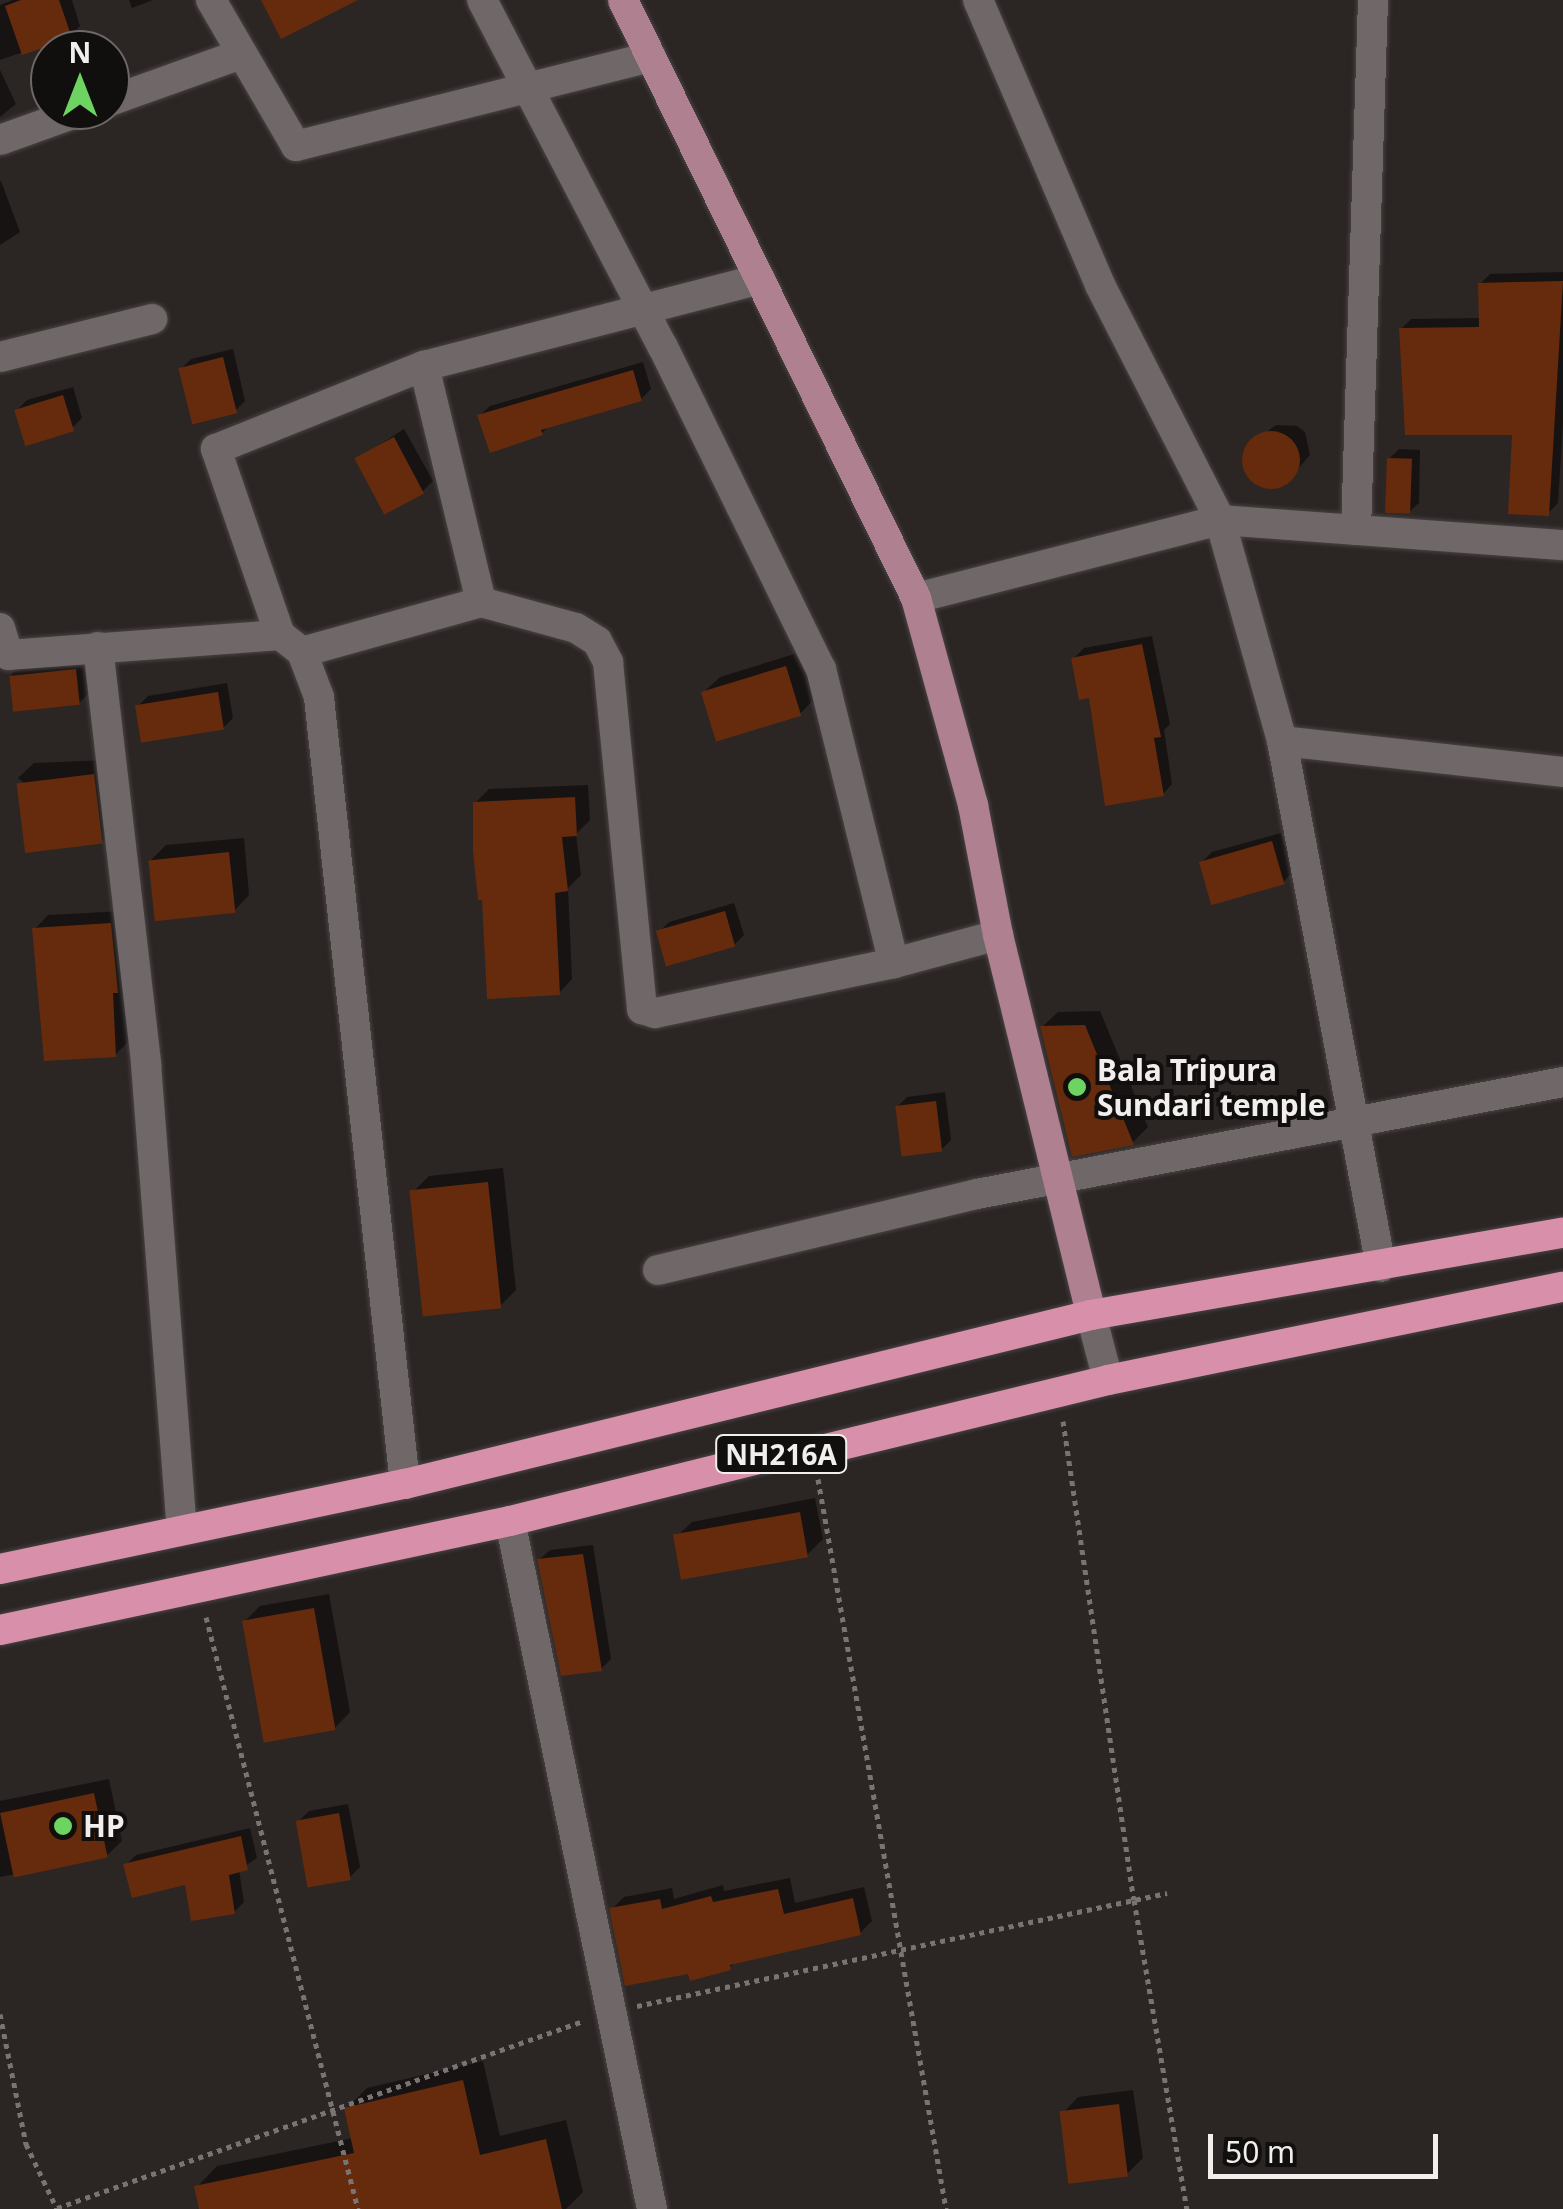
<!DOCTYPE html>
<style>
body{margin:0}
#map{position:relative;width:1563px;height:2209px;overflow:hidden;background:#2b2524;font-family:"Noto Sans",sans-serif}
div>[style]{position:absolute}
.shadow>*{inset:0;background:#0007}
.building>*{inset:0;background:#662b0c;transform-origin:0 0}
.round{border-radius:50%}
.path>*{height:5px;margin-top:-2.5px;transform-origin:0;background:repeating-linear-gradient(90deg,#797473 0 5px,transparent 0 10px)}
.roads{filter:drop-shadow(0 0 2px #494444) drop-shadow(0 0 2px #494444)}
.minor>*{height:30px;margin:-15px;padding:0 15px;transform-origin:15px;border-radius:15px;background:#706868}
.major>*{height:30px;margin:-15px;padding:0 15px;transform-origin:15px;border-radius:15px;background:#ae8090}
.highway>*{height:30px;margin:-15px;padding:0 15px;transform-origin:15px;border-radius:15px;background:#d890aa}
.dots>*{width:28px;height:28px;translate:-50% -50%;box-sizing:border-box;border:5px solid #110f0e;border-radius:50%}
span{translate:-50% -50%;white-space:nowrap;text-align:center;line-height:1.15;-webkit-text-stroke:8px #110f0e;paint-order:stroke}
.shield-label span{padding:2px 8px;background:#110f0e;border:2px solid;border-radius:8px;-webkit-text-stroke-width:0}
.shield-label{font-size:28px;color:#f2eeed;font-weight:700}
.poi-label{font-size:30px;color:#f2eeed;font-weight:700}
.left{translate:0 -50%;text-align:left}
.north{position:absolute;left:30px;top:30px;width:100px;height:100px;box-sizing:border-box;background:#110f0e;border:2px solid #6b6867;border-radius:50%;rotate:0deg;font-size:28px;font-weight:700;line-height:40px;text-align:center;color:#f2eeed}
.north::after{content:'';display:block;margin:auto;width:35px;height:45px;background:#6dd361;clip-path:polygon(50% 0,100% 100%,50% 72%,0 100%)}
.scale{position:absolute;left:1208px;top:2134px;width:230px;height:45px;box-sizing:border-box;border:5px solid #f2eeed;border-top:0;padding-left:12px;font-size:30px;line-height:35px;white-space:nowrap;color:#f2eeed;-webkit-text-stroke:8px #110f0e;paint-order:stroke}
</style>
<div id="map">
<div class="shadow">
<div style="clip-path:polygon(13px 0,72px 0,80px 26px,70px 36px,0 60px,0 5px)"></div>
<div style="clip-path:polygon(129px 0,153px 0,132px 8px)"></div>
<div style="clip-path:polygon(0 70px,16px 104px,0 117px)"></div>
<div style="clip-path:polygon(1px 181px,20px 232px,0 245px,0 181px)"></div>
<div style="clip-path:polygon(1563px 272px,1563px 424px,1558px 503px,1548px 513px,1515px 432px,1401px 329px,1411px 319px,1481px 318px,1480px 284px,1490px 274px)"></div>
<div style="clip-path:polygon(233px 349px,245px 401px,235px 411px,181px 369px,191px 359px)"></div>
<div style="clip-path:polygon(643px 362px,651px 389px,641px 399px,550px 425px,542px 433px,480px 415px,490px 406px)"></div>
<div style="clip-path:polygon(73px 387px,82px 418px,72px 428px,17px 410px,27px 400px)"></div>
<div style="clip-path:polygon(1276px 425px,1297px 426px,1305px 432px,1310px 455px,1290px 478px,1272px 485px,1250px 478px,1244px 463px,1247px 446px)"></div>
<div style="clip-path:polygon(404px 429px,433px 481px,423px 491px,358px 459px)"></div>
<div style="clip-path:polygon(1399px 449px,1420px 450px,1419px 503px,1409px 512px,1389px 459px)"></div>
<div style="clip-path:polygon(1152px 636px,1170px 724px,1164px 730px,1172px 784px,1163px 794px,1074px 658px,1084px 648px)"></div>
<div style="clip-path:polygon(801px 652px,815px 698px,800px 714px,704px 692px,720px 677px)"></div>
<div style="clip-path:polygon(85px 660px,89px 693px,79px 703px,11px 675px,21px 665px)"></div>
<div style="clip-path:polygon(227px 683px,233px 718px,223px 728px,138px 706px,148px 696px)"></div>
<div style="clip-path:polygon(108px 760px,116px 826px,101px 842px,18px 778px,34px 763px)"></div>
<div style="clip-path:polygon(588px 785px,590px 820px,576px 834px,581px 875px,568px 888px,572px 979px,559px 993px,475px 803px,489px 789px)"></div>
<div style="clip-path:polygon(1281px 833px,1293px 872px,1283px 882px,1202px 862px,1212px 852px)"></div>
<div style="clip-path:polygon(244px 838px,249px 895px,234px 911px,151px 860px,166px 845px)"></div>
<div style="clip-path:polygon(734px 903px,744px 935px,734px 945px,659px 932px,669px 922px)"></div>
<div style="clip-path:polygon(124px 911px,129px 1041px,115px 1055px,35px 929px,48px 915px)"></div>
<div style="clip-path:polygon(1100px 1011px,1148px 1127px,1132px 1143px,1042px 1027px,1058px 1012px)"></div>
<div style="clip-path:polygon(945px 1092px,951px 1140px,941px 1150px,897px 1107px,907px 1097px)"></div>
<div style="clip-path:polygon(503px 1168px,516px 1290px,500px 1306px,413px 1192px,429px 1176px)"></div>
<div style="clip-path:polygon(815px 1498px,823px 1539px,807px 1555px,676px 1537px,692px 1522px)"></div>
<div style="clip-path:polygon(593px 1545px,611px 1659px,601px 1669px,540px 1559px,550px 1550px)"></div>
<div style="clip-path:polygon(329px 1594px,350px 1712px,335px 1728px,244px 1622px,260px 1606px)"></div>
<div style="clip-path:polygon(109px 1779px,122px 1841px,106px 1856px,0 1877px,0 1801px)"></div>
<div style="clip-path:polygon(348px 1804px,360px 1867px,350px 1877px,299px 1821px,309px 1811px)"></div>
<div style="clip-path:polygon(250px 1828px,257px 1858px,239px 1870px,244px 1902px,234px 1912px,188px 1882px,126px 1865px,136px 1855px)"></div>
<div style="clip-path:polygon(790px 1878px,795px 1903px,864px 1887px,872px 1921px,860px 1933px,737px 1961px,730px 1967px,690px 1971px,612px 1909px,624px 1897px,672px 1888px,674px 1899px,723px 1885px,724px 1891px)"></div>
<div style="clip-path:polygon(483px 2061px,500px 2136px,566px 2120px,583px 2192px,566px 2209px,201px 2209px,197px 2187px,217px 2166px,353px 2138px,346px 2109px,367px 2088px)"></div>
<div style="clip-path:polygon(1133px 2090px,1143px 2158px,1127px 2174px,1063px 2113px,1078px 2097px)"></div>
</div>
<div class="building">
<div style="clip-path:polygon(21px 0,59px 0,72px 38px,22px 55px,5px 6px)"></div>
<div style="clip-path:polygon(261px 0,358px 0,281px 39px)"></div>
<div style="clip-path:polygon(1563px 281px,1549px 516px,1508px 514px,1512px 435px,1405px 435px,1399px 328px,1479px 327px,1478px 283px)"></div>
<div style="left:223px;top:357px;width:58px;height:46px;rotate:76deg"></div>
<div style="clip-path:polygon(633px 370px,642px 401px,541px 430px,543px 435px,490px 453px,477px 415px)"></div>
<div style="left:63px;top:395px;width:38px;height:51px;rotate:73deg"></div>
<div class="round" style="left:1242px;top:431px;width:58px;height:58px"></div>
<div style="left:394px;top:437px;width:64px;height:45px;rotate:62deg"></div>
<div style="left:1387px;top:458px;width:25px;height:55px;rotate:2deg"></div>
<div style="clip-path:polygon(1142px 644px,1161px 737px,1154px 738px,1164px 796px,1105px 806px,1089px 698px,1079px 700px,1071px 658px)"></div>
<div style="left:786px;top:666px;width:52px;height:89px;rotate:73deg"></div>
<div style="left:76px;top:669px;width:36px;height:67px;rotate:84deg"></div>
<div style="left:218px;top:692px;width:38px;height:84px;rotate:81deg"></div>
<div style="left:94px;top:774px;width:70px;height:78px;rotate:83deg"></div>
<div style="clip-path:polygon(575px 797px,577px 836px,562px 837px,568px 891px,555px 893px,560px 995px,487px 999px,482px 900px,478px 900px,473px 851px,473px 802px)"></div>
<div style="left:1272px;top:841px;width:45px;height:76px;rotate:74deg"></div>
<div style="left:229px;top:852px;width:61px;height:81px;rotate:84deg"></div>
<div style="left:725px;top:911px;width:37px;height:72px;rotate:74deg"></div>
<div style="clip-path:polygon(111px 923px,118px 993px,113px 993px,116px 1057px,44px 1061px,32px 928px)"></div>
<div style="clip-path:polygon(1085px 1025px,1134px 1145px,1072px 1157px,1040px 1026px)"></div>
<div style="left:936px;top:1101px;width:51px;height:41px;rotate:83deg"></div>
<div style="left:488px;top:1182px;width:127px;height:79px;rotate:84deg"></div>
<div style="left:800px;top:1512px;width:46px;height:129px;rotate:80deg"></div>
<div style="clip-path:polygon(583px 1554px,602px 1671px,561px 1676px,537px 1559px)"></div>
<div style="left:314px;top:1608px;width:124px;height:73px;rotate:80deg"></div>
<div style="left:94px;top:1793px;width:66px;height:96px;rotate:78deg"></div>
<div style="left:339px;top:1813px;width:68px;height:44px;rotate:80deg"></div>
<div style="clip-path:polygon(241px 1836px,248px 1870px,229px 1875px,235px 1914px,191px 1921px,185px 1885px,132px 1898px,123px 1864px)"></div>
<div style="clip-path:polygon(778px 1889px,784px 1914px,853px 1898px,861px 1935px,730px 1965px,731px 1970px,690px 1981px,688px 1974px,625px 1986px,609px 1908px,660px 1899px,662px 1909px,711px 1896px,713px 1902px)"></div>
<div style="clip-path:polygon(463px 2080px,480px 2155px,546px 2139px,562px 2209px,199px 2209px,194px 2186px,354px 2153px,344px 2108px)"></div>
<div style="left:1119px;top:2104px;width:73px;height:60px;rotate:83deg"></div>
</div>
<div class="path">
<div style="left:1063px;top:1421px;width:484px;rotate:81.6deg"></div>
<div style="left:1134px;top:1900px;width:314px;rotate:80.3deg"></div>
<div style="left:818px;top:1479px;width:741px;rotate:80.05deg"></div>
<div style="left:206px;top:1617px;width:611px;rotate:75.6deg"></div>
<div style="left:637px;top:2006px;width:542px;rotate:-12.04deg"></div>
<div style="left:0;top:2014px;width:133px;rotate:78.7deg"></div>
<div style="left:26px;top:2144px;width:72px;rotate:64.5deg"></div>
<div style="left:57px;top:2208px;width:558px;rotate:-19.57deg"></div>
</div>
<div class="roads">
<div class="minor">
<div style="left:211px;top:0;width:169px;rotate:59.8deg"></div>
<div style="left:296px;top:146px;width:366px;rotate:-14.1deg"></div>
<div style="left:482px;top:0;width:391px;rotate:62.5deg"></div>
<div style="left:663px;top:347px;width:359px;rotate:63.9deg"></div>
<div style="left:821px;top:669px;width:303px;rotate:76.1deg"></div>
<div style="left:978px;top:0;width:310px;rotate:66.8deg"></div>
<div style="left:1100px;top:285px;width:264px;rotate:62.9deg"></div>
<div style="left:1220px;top:520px;width:230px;rotate:74.3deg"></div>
<div style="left:1282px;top:741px;width:535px;rotate:79.34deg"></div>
<div style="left:110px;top:101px;width:139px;rotate:-19.7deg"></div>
<div style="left:0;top:140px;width:89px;rotate:-19.7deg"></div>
<div style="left:0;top:357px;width:157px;rotate:-14deg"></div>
<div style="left:424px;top:366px;width:243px;rotate:76.4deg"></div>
<div style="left:1356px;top:530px;width:530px;rotate:-88.16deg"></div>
<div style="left:916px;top:598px;width:314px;rotate:-14.4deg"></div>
<div style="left:1220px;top:520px;width:344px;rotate:4.2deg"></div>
<div style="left:0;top:628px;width:28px;rotate:73deg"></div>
<div style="left:8px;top:655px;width:273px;rotate:-4.2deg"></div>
<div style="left:98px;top:647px;width:420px;rotate:83.4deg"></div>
<div style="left:146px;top:1064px;width:465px;rotate:85.6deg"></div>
<div style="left:302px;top:652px;width:186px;rotate:-15.6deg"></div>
<div style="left:481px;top:602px;width:98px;rotate:15.3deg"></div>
<div style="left:576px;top:628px;width:25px;rotate:32deg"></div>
<div style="left:597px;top:641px;width:24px;rotate:62deg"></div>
<div style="left:608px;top:662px;width:349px;rotate:84.4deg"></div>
<div style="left:642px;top:1009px;width:14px;rotate:17deg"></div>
<div style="left:655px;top:1013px;width:244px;rotate:-11.8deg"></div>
<div style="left:894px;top:963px;width:108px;rotate:-15.1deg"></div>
<div style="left:1282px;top:741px;width:283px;rotate:6.3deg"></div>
<div style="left:658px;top:1270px;width:328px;rotate:-13.4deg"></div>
<div style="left:977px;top:1194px;width:597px;rotate:-10.82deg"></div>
<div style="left:1091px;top:1315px;width:67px;rotate:75.3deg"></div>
<div style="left:405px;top:1484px;width:792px;rotate:-96.24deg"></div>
<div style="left:319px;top:697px;width:48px;rotate:-110.7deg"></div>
<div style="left:302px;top:652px;width:28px;rotate:-142deg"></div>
<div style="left:280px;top:635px;width:197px;rotate:-109deg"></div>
<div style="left:216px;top:449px;width:224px;rotate:-21.8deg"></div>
<div style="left:424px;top:366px;width:347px;rotate:-14.5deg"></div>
<div style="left:510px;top:1521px;width:703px;rotate:78.34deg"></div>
</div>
<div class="major">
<div style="left:623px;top:0;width:666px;rotate:63.9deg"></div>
<div style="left:916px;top:598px;width:215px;rotate:74.6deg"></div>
<div style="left:973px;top:805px;width:132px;rotate:79.1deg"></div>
<div style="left:998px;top:935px;width:391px;rotate:76.2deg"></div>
</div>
<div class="highway">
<div style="left:0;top:1569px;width:414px;rotate:-11.9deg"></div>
<div style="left:405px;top:1484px;width:707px;rotate:-13.84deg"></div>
<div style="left:1091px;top:1315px;width:479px;rotate:-9.9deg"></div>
<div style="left:0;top:1630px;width:522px;rotate:-12.06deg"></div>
<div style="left:510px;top:1521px;width:277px;rotate:-14deg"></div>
<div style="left:779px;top:1454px;width:34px;rotate:-3deg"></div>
<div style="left:813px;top:1452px;width:304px;rotate:-13.7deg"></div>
<div style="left:1108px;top:1380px;width:464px;rotate:-11.6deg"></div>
</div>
</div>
<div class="dots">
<div style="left:1077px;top:1087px;background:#6dd361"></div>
<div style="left:63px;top:1826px;background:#6dd361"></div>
</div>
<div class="shield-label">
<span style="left:781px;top:1454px">NH216A</span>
</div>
<div class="poi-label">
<span class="left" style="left:1097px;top:1087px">Bala Tripura<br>Sundari temple</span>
<span class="left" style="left:83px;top:1826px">HP</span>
</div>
<div class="north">N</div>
<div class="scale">50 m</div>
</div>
